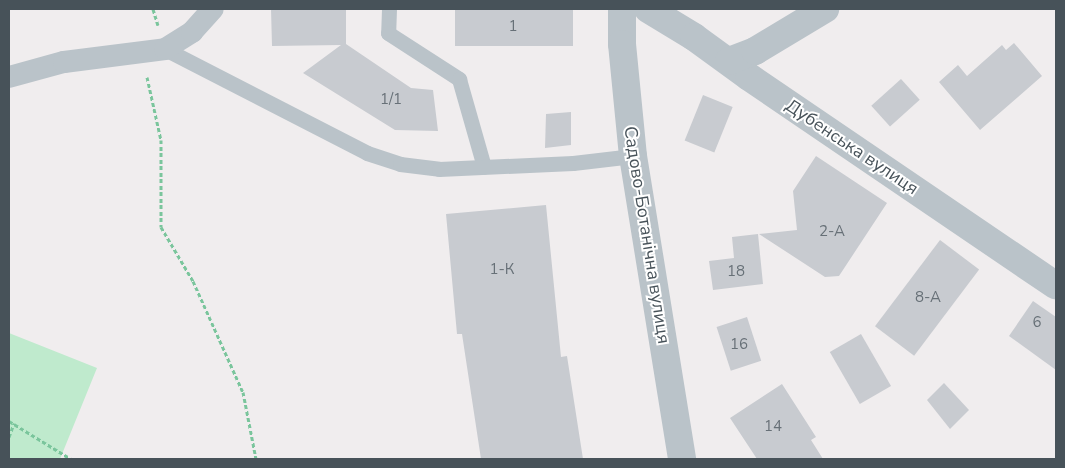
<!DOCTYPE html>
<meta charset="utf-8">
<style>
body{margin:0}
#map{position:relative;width:1065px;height:468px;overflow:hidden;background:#f0edee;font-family:"Nunito Sans",sans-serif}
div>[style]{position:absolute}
.green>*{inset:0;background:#bfeacd}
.building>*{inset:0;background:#c8cbd0;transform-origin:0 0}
.path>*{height:3px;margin-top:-1.5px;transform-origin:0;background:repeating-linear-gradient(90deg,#7ac59c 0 4px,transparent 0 6.5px)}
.service>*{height:15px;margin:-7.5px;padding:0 7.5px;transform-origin:7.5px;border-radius:7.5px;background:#bac3c9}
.pedestrian>*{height:22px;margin:-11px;padding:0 11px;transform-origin:11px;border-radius:11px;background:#bac3c9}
.minor>*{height:28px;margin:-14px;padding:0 14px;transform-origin:14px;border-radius:14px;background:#bac3c9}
.tertiary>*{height:28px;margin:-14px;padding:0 14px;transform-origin:14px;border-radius:14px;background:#bac3c9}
span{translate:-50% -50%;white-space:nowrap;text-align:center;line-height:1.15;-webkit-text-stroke:4px #fff;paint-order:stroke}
.number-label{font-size:15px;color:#677077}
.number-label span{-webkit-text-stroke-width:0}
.street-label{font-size:18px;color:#475259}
.frame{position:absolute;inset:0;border:10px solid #475259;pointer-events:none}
</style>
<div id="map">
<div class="green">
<div style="clip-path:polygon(9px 333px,97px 368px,60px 459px,9px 459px)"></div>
</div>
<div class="building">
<div style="clip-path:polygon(271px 9px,346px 9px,346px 44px,411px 88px,433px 90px,438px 131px,395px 130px,303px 73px,341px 45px,272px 46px)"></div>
<div style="left:455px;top:9px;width:118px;height:37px"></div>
<div style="clip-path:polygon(1014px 43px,1042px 76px,980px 130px,939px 82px,958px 65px,967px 76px,1002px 45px,1006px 50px)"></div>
<div style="left:901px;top:79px;width:28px;height:40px;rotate:48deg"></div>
<div style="left:703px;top:95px;width:32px;height:49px;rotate:22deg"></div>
<div style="clip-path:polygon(571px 112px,571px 145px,545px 148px,546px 114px)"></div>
<div style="clip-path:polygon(816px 156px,887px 203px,839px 276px,825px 277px,759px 234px,797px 230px,793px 191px)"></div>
<div style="clip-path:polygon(546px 205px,561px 357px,567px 356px,583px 459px,481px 459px,462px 334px,457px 334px,446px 214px)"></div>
<div style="clip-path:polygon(758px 234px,763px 284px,713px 290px,709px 261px,734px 258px,732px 237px)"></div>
<div style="left:940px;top:240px;width:49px;height:108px;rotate:37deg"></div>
<div style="clip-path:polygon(1033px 301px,1056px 317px,1056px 370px,1009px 336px)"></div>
<div style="left:747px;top:317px;width:46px;height:32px;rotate:72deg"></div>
<div style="left:861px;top:334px;width:60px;height:36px;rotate:60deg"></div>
<div style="clip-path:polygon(944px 383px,969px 410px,950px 429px,927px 400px)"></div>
<div style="clip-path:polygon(782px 384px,816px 437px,811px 440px,823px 459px,757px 459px,730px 418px)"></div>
</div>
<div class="path">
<div style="left:153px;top:9px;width:17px;rotate:73deg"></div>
<div style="left:147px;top:77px;width:65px;rotate:77.5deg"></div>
<div style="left:161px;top:140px;width:87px;rotate:90deg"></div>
<div style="left:161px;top:227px;width:63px;rotate:59.3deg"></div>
<div style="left:193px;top:281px;width:122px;rotate:65.8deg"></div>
<div style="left:243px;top:392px;width:68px;rotate:79deg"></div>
<div style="left:9px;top:421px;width:73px;rotate:31.5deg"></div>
<div style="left:9px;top:437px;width:15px;rotate:-70deg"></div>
</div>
<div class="service">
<div style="left:389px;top:9px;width:24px;rotate:92deg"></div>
<div style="left:388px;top:33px;width:85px;rotate:32.9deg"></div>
<div style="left:459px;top:79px;width:91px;rotate:74.1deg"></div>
<div style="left:165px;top:49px;width:227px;rotate:27.2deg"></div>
<div style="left:367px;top:153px;width:35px;rotate:18deg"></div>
<div style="left:400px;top:164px;width:39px;rotate:7deg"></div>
<div style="left:439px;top:169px;width:134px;rotate:-2.6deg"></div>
<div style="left:573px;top:163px;width:60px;rotate:-6.7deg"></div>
</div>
<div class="pedestrian">
<div style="left:9px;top:77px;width:57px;rotate:-15.3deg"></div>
<div style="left:64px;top:62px;width:102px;rotate:-7.3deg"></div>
<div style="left:165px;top:49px;width:32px;rotate:-32deg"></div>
<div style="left:192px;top:32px;width:31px;rotate:-48deg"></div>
</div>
<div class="minor">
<div style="left:648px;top:9px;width:54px;rotate:31.3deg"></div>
<div style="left:694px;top:37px;width:68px;rotate:36deg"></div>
<div style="left:749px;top:77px;width:371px;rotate:34.2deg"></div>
<div style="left:729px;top:61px;width:28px;rotate:-21deg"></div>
<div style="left:755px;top:51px;width:82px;rotate:-31deg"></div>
</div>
<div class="tertiary">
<div style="left:622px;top:9px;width:35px;rotate:90deg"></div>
<div style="left:622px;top:44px;width:113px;rotate:84.4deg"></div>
<div style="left:633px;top:156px;width:307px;rotate:80.8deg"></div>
</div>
<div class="number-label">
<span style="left:513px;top:27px">1</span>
<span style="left:391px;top:100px">1/1</span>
<span style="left:832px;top:232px">2-А</span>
<span style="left:502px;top:270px">1-К</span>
<span style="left:736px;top:272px">18</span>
<span style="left:928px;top:298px">8-А</span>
<span style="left:1037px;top:323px">6</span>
<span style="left:739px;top:345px">16</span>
<span style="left:773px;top:427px">14</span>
</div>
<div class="street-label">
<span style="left:852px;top:147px;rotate:34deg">Дубенська вулиця</span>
<span style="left:647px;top:235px;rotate:81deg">Садово-Ботанічна вулиця</span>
</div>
<div class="frame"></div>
</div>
